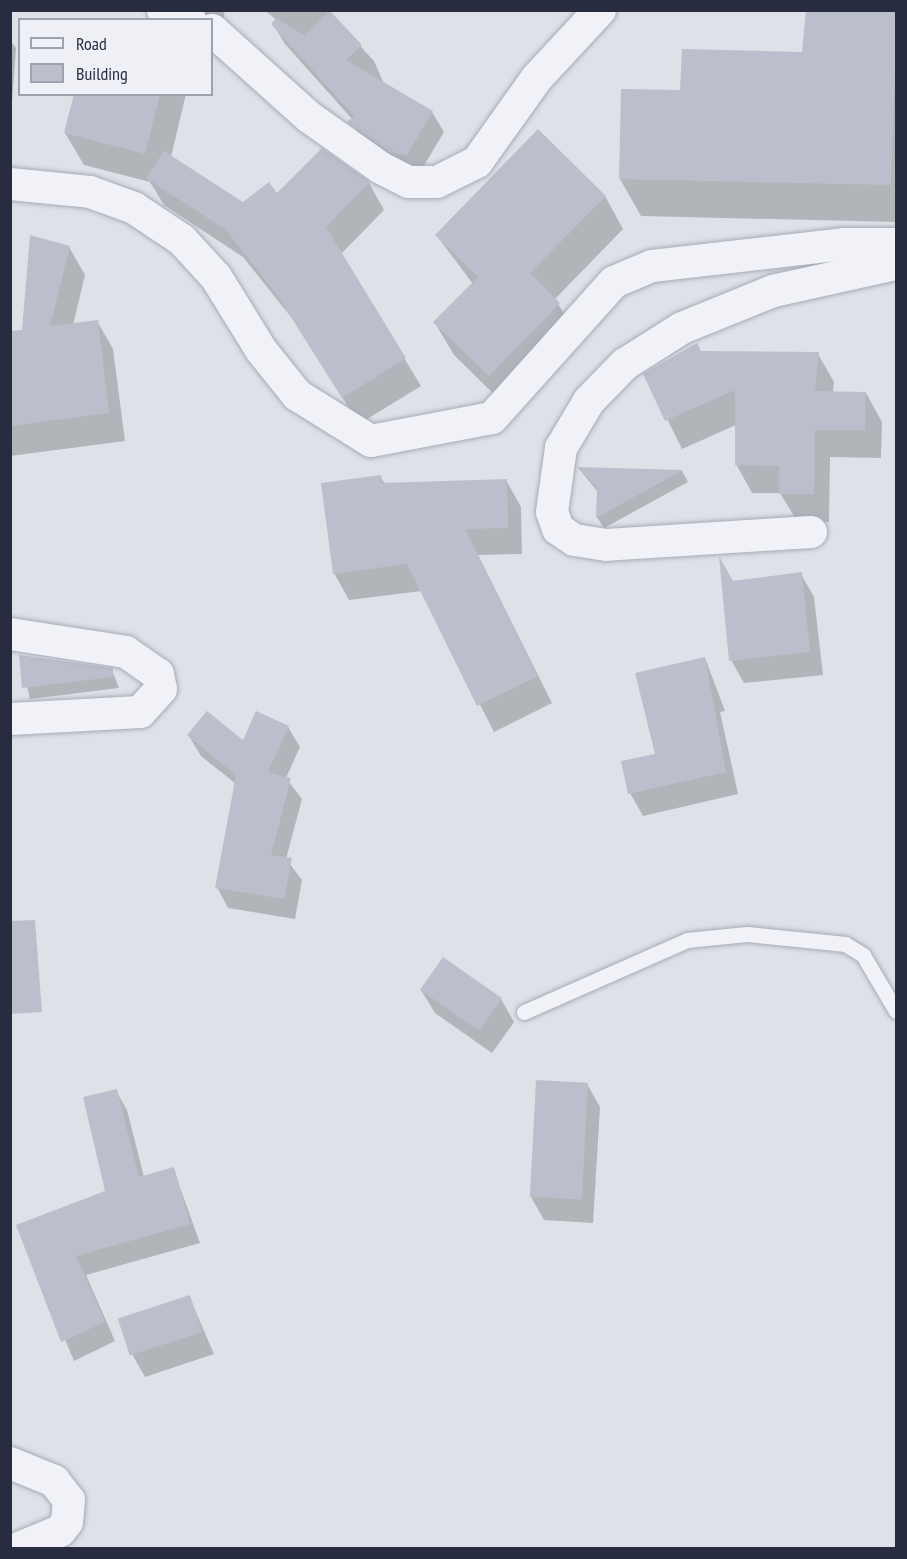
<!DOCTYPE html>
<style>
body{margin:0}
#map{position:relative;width:907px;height:1559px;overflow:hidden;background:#dee1e8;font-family:"PT Sans Narrow",sans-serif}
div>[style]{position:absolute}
.shadow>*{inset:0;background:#0003}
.building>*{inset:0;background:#bbbfcb;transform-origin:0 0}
.roads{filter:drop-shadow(0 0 2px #a7abb6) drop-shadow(0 0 2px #a7abb6)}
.service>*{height:15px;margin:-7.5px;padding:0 7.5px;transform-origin:7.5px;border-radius:7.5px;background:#f1f2f7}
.minor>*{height:32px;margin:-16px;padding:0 16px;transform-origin:16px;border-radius:16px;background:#f1f2f7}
span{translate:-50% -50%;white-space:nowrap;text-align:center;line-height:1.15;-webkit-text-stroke:4.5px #eef0f6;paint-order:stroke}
.frame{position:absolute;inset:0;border:12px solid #272c40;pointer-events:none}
.legend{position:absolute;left:18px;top:18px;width:195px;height:78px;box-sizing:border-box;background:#eef0f6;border:2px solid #9ea2ad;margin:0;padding:8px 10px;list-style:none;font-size:18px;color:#272c40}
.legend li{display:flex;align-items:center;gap:12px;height:30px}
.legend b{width:30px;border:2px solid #9ea2ad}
</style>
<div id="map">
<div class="shadow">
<div style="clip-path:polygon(183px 10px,225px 10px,222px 26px)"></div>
<div style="clip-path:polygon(264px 10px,327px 10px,374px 61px,384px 84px,432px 112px,444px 132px,419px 174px,361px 142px,352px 119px,285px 44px,273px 24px,277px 20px)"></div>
<div style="clip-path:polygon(10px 40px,16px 48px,10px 129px)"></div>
<div style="clip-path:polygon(683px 51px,896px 56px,896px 222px,641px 216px,620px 179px,622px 90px,682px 92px)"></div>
<div style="clip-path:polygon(75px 94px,186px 94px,171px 157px,243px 204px,277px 195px,322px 150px,369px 183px,384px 210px,341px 254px,421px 386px,359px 424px,295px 322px,243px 257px,164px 205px,150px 182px,84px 165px,65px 133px)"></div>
<div style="clip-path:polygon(605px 196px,623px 229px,555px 299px,578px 336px,508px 408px,454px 355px,435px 323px,473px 284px,437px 236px)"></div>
<div style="clip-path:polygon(69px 247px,85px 275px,73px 325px,97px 321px,113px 349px,125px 441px,10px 456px,10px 333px,24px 331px)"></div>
<div style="clip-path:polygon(701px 353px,818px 354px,834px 382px,833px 393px,866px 393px,882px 422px,881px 458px,830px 457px,829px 522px,797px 521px,780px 493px,752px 493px,736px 464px,736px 425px,682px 449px,645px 374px)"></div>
<div style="clip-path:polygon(579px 469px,682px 471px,688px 482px,604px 528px,597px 517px,598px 492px)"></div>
<div style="clip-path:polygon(380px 476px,385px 484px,506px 480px,521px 507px,522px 554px,478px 555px,552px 703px,494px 732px,422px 591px,349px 600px,334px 573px)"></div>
<div style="clip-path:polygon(801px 574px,814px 597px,823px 675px,744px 683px,731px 660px,732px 581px)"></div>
<div style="clip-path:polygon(20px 657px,112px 670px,119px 688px,30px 699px)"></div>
<div style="clip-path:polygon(705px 658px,725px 711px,720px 712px,738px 794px,643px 816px,630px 793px,657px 755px)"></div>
<div style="clip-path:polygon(288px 727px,300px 747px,286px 778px,302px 799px,286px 859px,302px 880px,295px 919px,228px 908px,217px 887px,236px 784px,201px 756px,189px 736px,243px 742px)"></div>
<div style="clip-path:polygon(444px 959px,501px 999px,514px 1022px,492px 1053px,435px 1013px,421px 990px)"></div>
<div style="clip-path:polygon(587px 1084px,600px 1107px,593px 1223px,544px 1220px,531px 1197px)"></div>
<div style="clip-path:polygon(116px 1091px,127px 1110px,144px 1177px,173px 1168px,200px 1243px,86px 1275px,115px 1341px,74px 1361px,18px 1226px,107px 1191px)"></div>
<div style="clip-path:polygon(189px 1296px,214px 1354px,145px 1377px,132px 1354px)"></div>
</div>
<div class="building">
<div style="clip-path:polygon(806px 10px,897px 10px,891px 185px,619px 179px,621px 89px,680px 90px,682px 49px,802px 52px)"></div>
<div style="clip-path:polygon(330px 11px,362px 45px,346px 60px,433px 111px,407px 155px,390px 153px,347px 122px,354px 116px,271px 24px,276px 18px,304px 35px)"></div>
<div style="clip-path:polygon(74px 94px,160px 94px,145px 154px,64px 133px)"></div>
<div style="clip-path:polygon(538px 129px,606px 196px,530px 273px,560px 303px,489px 376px,433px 322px,478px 277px,435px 235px)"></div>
<div style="clip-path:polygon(322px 148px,370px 182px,326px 227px,406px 358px,342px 398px,277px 295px,226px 230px,146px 178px,164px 151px,243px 202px,269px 182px,277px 193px)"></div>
<div style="clip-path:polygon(30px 235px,70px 246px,50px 326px,98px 320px,109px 413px,10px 426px,10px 331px,22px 330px)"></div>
<div style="clip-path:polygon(697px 343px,701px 351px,819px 352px,815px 391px,866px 392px,865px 430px,815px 430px,814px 494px,779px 494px,779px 466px,735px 465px,735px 390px,665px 421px,643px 374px)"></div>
<div style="clip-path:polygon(577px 467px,683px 470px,596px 518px,597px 488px)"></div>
<div style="clip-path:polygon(381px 475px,382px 483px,507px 479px,508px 528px,465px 529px,538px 676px,477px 706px,407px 564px,333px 574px,321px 483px)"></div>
<div style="clip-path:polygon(719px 556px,733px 581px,802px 572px,810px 652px,729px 661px)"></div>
<div style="clip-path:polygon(19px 655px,113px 668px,113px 677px,22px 688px)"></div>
<div style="clip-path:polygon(705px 657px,726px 772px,628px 794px,621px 761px,655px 754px,635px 673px)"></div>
<div style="clip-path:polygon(207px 711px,243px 740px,256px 711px,289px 726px,268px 772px,291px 778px,271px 855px,292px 858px,284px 899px,215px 888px,236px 775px,187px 735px)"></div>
<div style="clip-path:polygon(35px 920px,42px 1012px,10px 1014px,10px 921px)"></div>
<div style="left:443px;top:957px;width:72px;height:40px;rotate:35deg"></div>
<div style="left:536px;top:1080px;width:52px;height:117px;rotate:3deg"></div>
<div style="clip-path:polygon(117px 1089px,139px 1177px,174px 1167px,190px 1224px,76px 1256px,105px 1322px,61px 1342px,16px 1225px,105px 1191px,83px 1097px)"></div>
<div style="left:190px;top:1295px;width:39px;height:76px;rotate:72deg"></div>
</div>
<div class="roads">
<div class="service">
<div style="left:524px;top:1012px;width:178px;rotate:-23.8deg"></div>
<div style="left:687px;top:940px;width:60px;rotate:-5.7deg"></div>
<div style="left:747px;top:934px;width:99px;rotate:5.8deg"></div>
<div style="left:845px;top:944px;width:21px;rotate:31deg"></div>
<div style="left:863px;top:955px;width:65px;rotate:59.5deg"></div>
</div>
<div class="minor">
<div style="left:163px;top:10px;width:29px;rotate:20deg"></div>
<div style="left:212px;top:30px;width:130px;rotate:41.9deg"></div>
<div style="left:309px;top:117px;width:88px;rotate:35.3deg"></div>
<div style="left:381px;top:168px;width:31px;rotate:27deg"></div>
<div style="left:409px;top:182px;width:28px"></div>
<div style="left:437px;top:182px;width:45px;rotate:-26.6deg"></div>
<div style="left:477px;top:162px;width:103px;rotate:-54.5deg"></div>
<div style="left:537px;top:78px;width:93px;rotate:-47.2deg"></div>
<div style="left:10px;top:184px;width:80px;rotate:5.7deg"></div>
<div style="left:90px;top:192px;width:47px;rotate:20deg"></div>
<div style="left:134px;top:208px;width:58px;rotate:33.7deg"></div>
<div style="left:182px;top:240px;width:50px;rotate:47.4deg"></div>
<div style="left:216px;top:277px;width:86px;rotate:58.3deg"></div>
<div style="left:261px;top:350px;width:58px;rotate:51.3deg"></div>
<div style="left:297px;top:395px;width:87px;rotate:31.9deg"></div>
<div style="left:371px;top:441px;width:123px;rotate:-10.8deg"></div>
<div style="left:492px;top:418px;width:183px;rotate:-48.1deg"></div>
<div style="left:614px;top:282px;width:41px;rotate:-22.8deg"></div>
<div style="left:652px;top:266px;width:193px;rotate:-6.5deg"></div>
<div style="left:844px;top:244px;width:52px"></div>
<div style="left:811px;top:532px;width:205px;rotate:176.4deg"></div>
<div style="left:606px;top:545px;width:32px;rotate:-171deg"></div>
<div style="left:574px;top:540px;width:19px;rotate:-145deg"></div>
<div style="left:558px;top:529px;width:18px;rotate:-109deg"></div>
<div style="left:552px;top:512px;width:65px;rotate:-82deg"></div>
<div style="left:561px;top:448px;width:55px;rotate:-59.2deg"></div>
<div style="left:589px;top:401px;width:52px;rotate:-45.8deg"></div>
<div style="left:625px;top:364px;width:67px;rotate:-32.3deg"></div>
<div style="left:682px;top:328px;width:98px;rotate:-22.1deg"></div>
<div style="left:773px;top:291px;width:126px;rotate:-12.4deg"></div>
<div style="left:10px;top:634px;width:117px;rotate:8.8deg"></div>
<div style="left:126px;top:652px;width:39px;rotate:35deg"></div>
<div style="left:158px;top:674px;width:15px;rotate:79deg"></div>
<div style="left:161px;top:689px;width:31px;rotate:132deg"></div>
<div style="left:140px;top:712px;width:130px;rotate:176.9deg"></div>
<div style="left:10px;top:1463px;width:48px;rotate:22.2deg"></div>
<div style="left:54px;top:1481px;width:24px;rotate:52deg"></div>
<div style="left:69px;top:1500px;width:22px;rotate:95deg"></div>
<div style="left:67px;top:1522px;width:11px;rotate:128deg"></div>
<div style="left:60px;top:1531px;width:44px;rotate:157.5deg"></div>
</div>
</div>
<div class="frame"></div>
<ul class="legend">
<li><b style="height:8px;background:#f1f2f7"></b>Road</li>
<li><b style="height:16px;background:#bbbfcb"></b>Building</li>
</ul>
</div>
